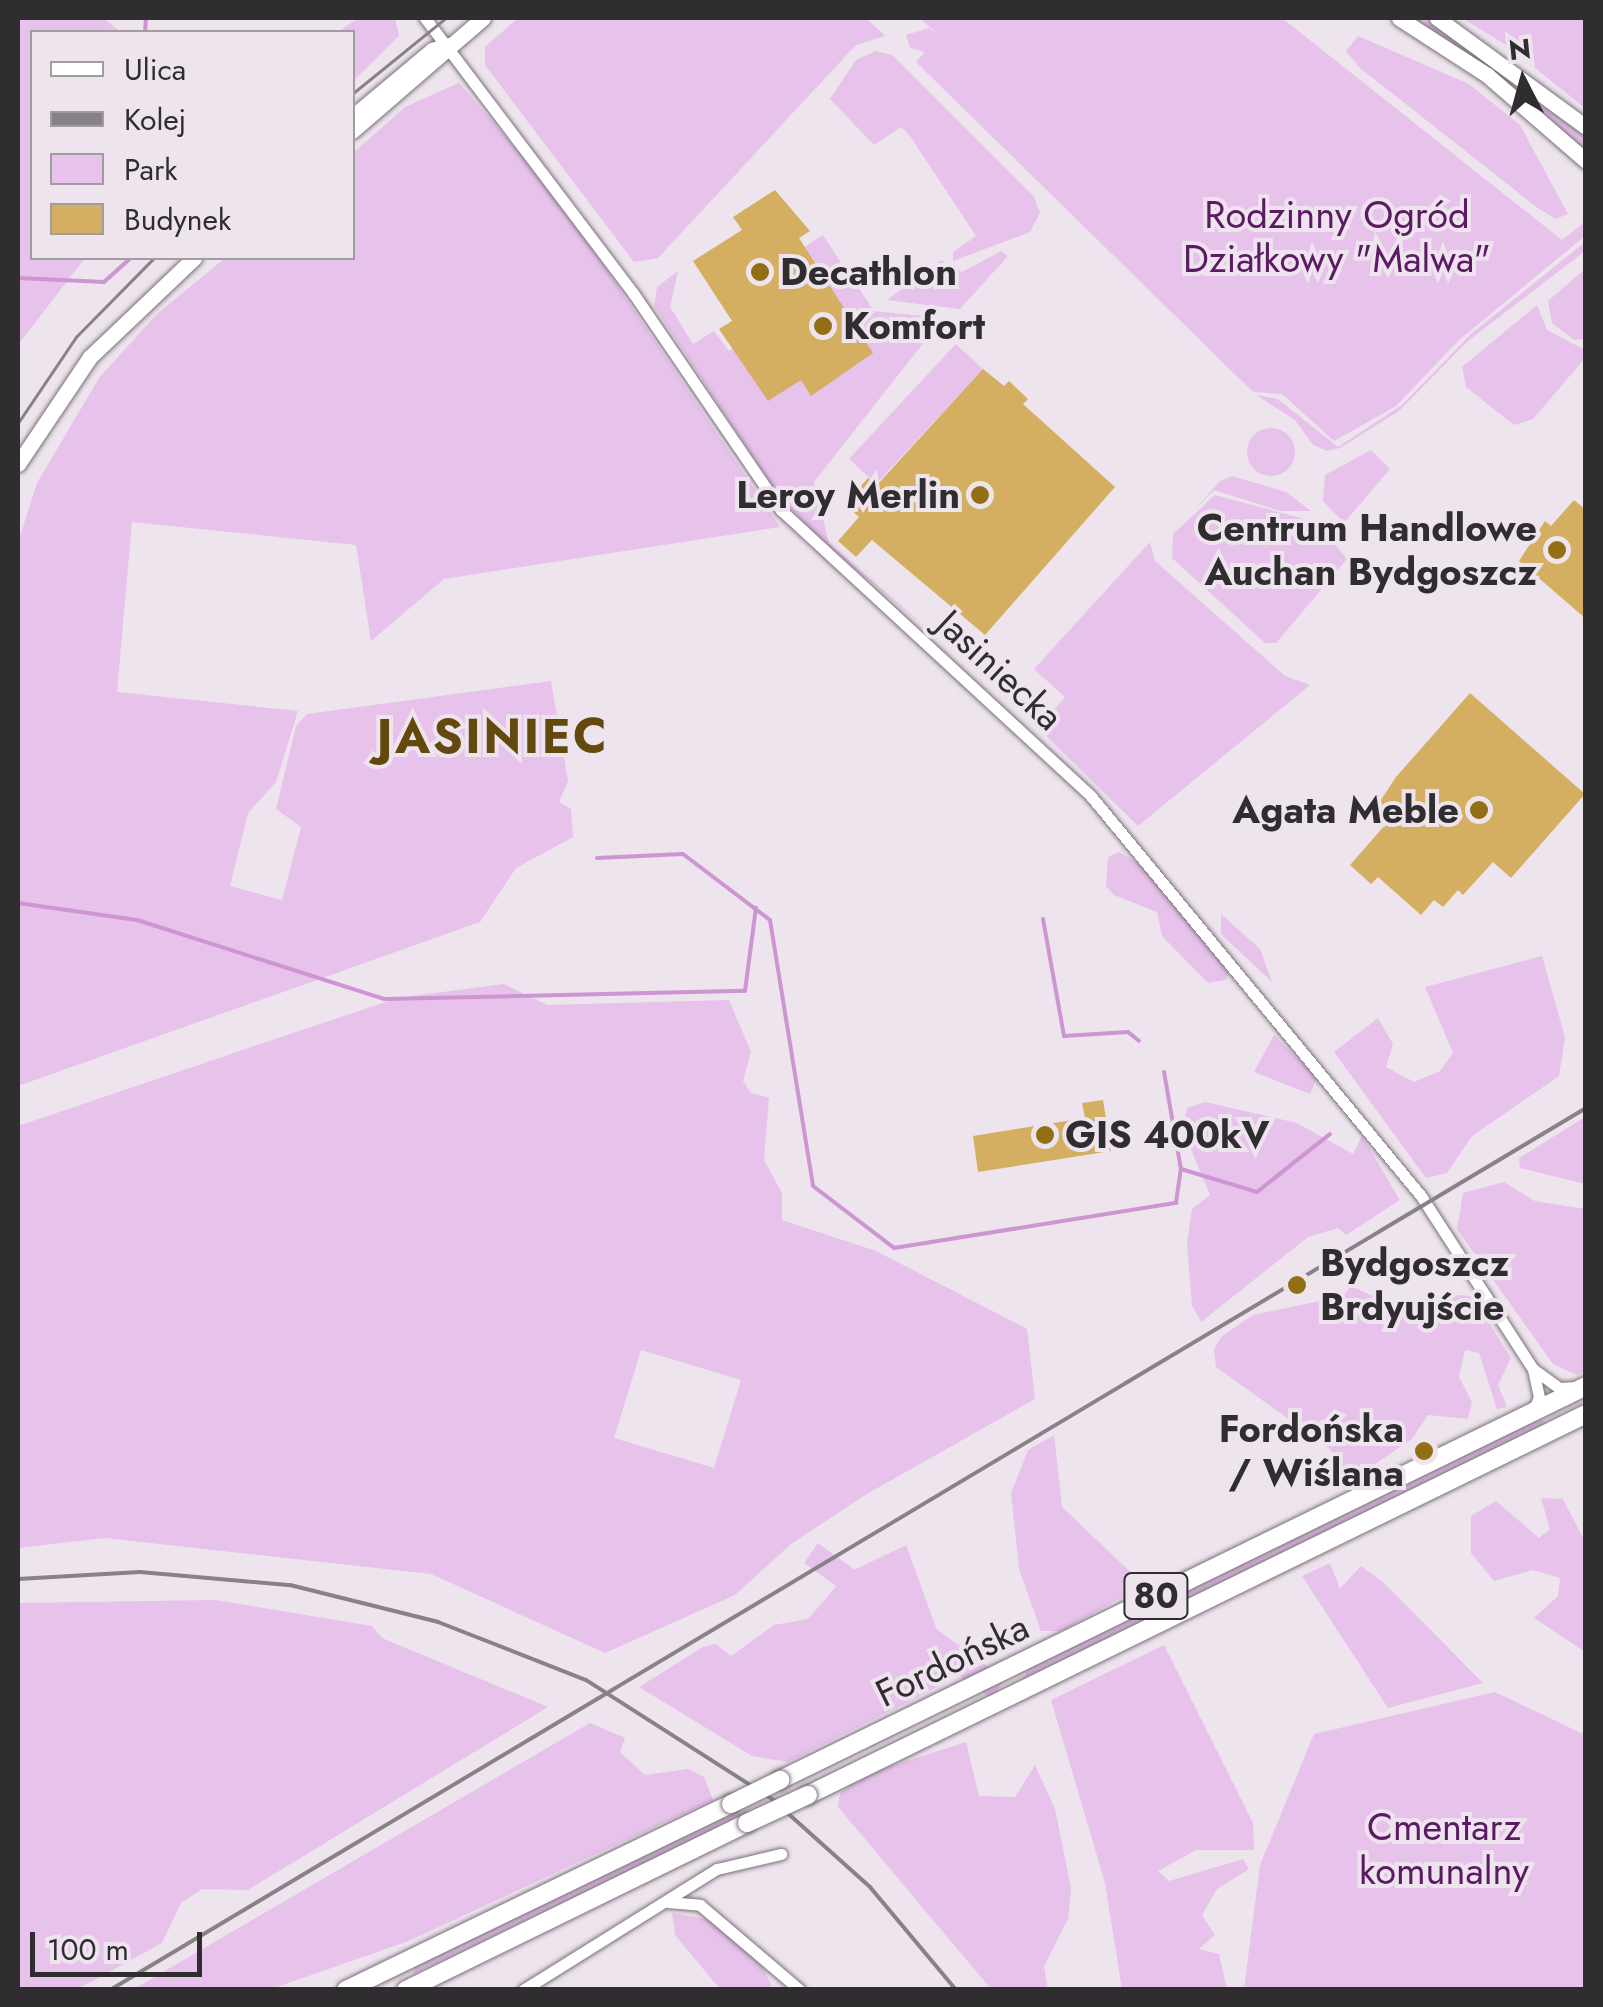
<!DOCTYPE html>
<meta charset="utf-8">
<style>
body{margin:0}
#map{position:relative;width:1603px;height:2007px;overflow:hidden;background:#eee4ee;font-family:Jost,sans-serif}
div>[style]{position:absolute}
.green>*{inset:0;background:#e7c2eb;transform-origin:0 0}
.round{border-radius:50%}
.stream>*{height:4px;margin:-2px;padding:0 2px;transform-origin:2px;border-radius:2px;background:#cd95d2}
.building>*{inset:0;background:#d4af61}
.roads{filter:drop-shadow(0 0 2px #79717a) drop-shadow(0 0 2px #79717a)}
.street>*{height:11px;margin:-5.5px;padding:0 5.5px;transform-origin:5.5px;border-radius:5.5px;background:#fff}
.secondary>*{height:15px;margin:-7.5px;padding:0 7.5px;transform-origin:7.5px;border-radius:7.5px;background:#fff}
.primary>*{height:18px;margin:-9px;padding:0 9px;transform-origin:9px;border-radius:9px;background:#fff}
.tram>*{height:2.5px;margin:-1.25px;padding:0 1.25px;transform-origin:1.25px;border-radius:1.25px;background:#888288}
.rail>*{height:4px;margin:-2px;padding:0 2px;transform-origin:2px;border-radius:2px;background:#888288}
.bridges{filter:drop-shadow(0 0 2px #79717a) drop-shadow(0 0 2px #79717a)}
.primary-bridge>*{height:18px;margin:-9px;padding:0 9px;transform-origin:9px;border-radius:9px;background:#fff}
.dots>*{width:28px;height:28px;translate:-50% -50%;box-sizing:border-box;border:5px solid #eee4ee;border-radius:50%}
span{translate:-50% -50%;white-space:nowrap;text-align:center;line-height:1.15;-webkit-text-stroke:8px #eee4ee;paint-order:stroke}
.shield-label span{padding:2px 8px;background:#eee4ee;border:2px solid;border-radius:8px;-webkit-text-stroke-width:0}
.shield-label{font-size:35px;color:#302d31;font-weight:700}
.park-label{font-size:38px;color:#5c1964}
.poi-label{font-size:38px;color:#302d31;font-weight:700}
.left{translate:0 -50%;text-align:left}
.right{translate:-100% -50%;text-align:right}
.street-label{font-size:38px;color:#302d31}
.district-label{font-size:48px;color:#62490d;font-weight:700;letter-spacing:2.5px}
.frame{position:absolute;inset:0;border:20px solid #302d31;pointer-events:none}
.legend{position:absolute;left:30px;top:30px;width:325px;height:230px;box-sizing:border-box;background:#eee4ee;border:2px solid #a29ba2;margin:0;padding:12px 18px;list-style:none;font-size:30px;color:#302d31}
.legend li{display:flex;align-items:center;gap:20px;height:50px}
.legend b{width:50px;border:2px solid #a29ba2}
.north{position:absolute;left:1473px;top:30px;width:100px;height:100px;-webkit-text-stroke:8px #eee4ee;paint-order:stroke;rotate:354deg;font-size:28px;font-weight:700;line-height:40px;text-align:center;color:#302d31}
.north::after{content:'';display:block;margin:auto;width:35px;height:45px;background:#302d31;clip-path:polygon(50% 0,100% 100%,50% 72%,0 100%)}
.scale{position:absolute;left:30px;top:1932px;width:172px;height:45px;box-sizing:border-box;border:5px solid #302d31;border-top:0;padding-left:12px;font-size:30px;line-height:35px;white-space:nowrap;color:#302d31;-webkit-text-stroke:8px #eee4ee;paint-order:stroke}
</style>
<div id="map">
<div class="green">
<div style="clip-path:polygon(18px 18px,103px 18px,121px 32px,32px 32px,32px 258px,85px 258px,18px 345px)"></div>
<div style="clip-path:polygon(358px 18px,395px 18px,399px 36px,353px 81px,352px 32px,338px 32px)"></div>
<div style="clip-path:polygon(518px 18px,866px 18px,885px 36px,856px 45px,658px 258px,634px 262px,485px 65px,485px 47px)"></div>
<div style="clip-path:polygon(920px 18px,1282px 18px,1562px 240px,1585px 222px,1585px 236px,1459px 340px,1396px 406px,1334px 441px,1282px 394px,1253px 392px,924px 70px,916px 62px,925px 52px,910px 48px,906px 35px,929px 28px,940px 37px)"></div>
<div style="clip-path:polygon(1410px 18px,1425px 18px,1506px 70px,1585px 135px,1585px 149px,1495px 72px)"></div>
<div style="clip-path:polygon(1462px 18px,1585px 18px,1585px 108px,1506px 45px)"></div>
<div style="clip-path:polygon(1358px 36px,1469px 84px,1520px 125px,1568px 214px,1556px 219px,1539px 209px,1360px 68px,1346px 51px)"></div>
<div style="clip-path:polygon(876px 51px,892px 55px,1034px 197px,1040px 213px,1030px 232px,953px 261px,953px 252px,976px 236px,910px 136px,901px 127px,874px 145px,830px 99px,856px 60px)"></div>
<div style="clip-path:polygon(459px 83px,557px 196px,780px 527px,444px 579px,371px 641px,356px 545px,132px 522px,117px 692px,298px 711px,276px 782px,248px 813px,230px 886px,282px 900px,301px 827px,276px 809px,296px 726px,307px 714px,551px 681px,568px 781px,559px 802px,571px 809px,573px 837px,516px 868px,480px 922px,18px 1086px,18px 542px,37px 483px,99px 378px,156px 315px,225px 258px,352px 258px,353px 153px,405px 107px)"></div>
<div style="left:823px;top:235px;width:43px;height:22px;rotate:57deg"></div>
<div style="clip-path:polygon(1585px 242px,1585px 251px,1468px 341px,1399px 411px,1340px 448px,1327px 451px,1313px 445px,1295px 420px,1256px 395px,1278px 399px,1338px 447px,1402px 405px,1471px 334px)"></div>
<div style="clip-path:polygon(1001px 251px,1008px 256px,960px 309px,887px 300px,941px 260px,962px 272px)"></div>
<div style="clip-path:polygon(1585px 269px,1585px 339px,1574px 340px,1552px 323px,1548px 301px)"></div>
<div style="clip-path:polygon(678px 271px,670px 307px,693px 344px,714px 331px,729px 351px,848px 272px,874px 311px,943px 318px,814px 482px,829px 543px,932px 633px,823px 542px,779px 496px,654px 306px,657px 287px)"></div>
<div style="clip-path:polygon(1537px 305px,1547px 330px,1585px 350px,1585px 358px,1533px 419px,1514px 425px,1466px 387px,1462px 367px)"></div>
<div style="left:956px;top:344px;width:37px;height:157px;rotate:43deg"></div>
<div class="round" style="left:1247px;top:428px;width:48px;height:48px"></div>
<div style="clip-path:polygon(1371px 450px,1390px 469px,1344px 523px,1323px 501px,1325px 475px)"></div>
<div style="clip-path:polygon(1232px 476px,1286px 492px,1311px 511px,1280px 511px,1214px 490px,1192px 513px,1220px 481px)"></div>
<div style="clip-path:polygon(1215px 495px,1316px 522px,1347px 559px,1276px 643px,1265px 643px,1172px 558px,1173px 534px)"></div>
<div style="clip-path:polygon(1150px 542px,1155px 561px,1285px 676px,1310px 685px,1138px 826px,1038px 728px,1065px 697px,1034px 669px)"></div>
<div style="clip-path:polygon(1119px 852px,1141px 865px,1229px 972px,1226px 980px,1208px 983px,1162px 936px,1157px 912px,1114px 895px,1106px 886px,1108px 857px)"></div>
<div style="clip-path:polygon(1221px 914px,1260px 949px,1272px 982px,1221px 934px)"></div>
<div style="clip-path:polygon(1542px 956px,1565px 1037px,1559px 1076px,1472px 1136px,1447px 1173px,1426px 1178px,1334px 1052px,1378px 1018px,1393px 1044px,1386px 1067px,1414px 1082px,1440px 1071px,1453px 1053px,1425px 987px)"></div>
<div style="clip-path:polygon(evenodd,504px 984px,547px 1005px,729px 1000px,751px 1052px,743px 1081px,751px 1093px,769px 1098px,764px 1160px,782px 1193px,782px 1220px,876px 1251px,1027px 1329px,1035px 1399px,867px 1494px,791px 1544px,735px 1595px,605px 1653px,431px 1574px,105px 1538px,18px 1548px,18px 1126px,397px 998px,504px 984px,641px 1350px,741px 1380px,714px 1468px,614px 1438px,641px 1350px)"></div>
<div style="clip-path:polygon(1274px 1035px,1317px 1078px,1310px 1094px,1254px 1072px)"></div>
<div style="clip-path:polygon(1205px 1102px,1297px 1123px,1353px 1154px,1362px 1136px,1400px 1200px,1346px 1235px,1338px 1228px,1308px 1237px,1201px 1322px,1192px 1305px,1187px 1244px,1192px 1209px,1210px 1195px,1182px 1128px,1187px 1108px)"></div>
<div style="clip-path:polygon(1585px 1117px,1585px 1184px,1520px 1168px,1519px 1158px)"></div>
<div style="clip-path:polygon(1504px 1182px,1535px 1201px,1585px 1209px,1585px 1371px,1577px 1375px,1553px 1364px,1457px 1229px,1463px 1193px)"></div>
<div style="clip-path:polygon(1351px 1286px,1401px 1309px,1411px 1324px,1457px 1295px,1472px 1296px,1511px 1358px,1498px 1385px,1507px 1407px,1497px 1409px,1479px 1353px,1465px 1350px,1459px 1377px,1472px 1402px,1468px 1419px,1428px 1415px,1412px 1439px,1375px 1464px,1343px 1470px,1329px 1448px,1216px 1367px,1214px 1349px,1222px 1336px,1253px 1315px,1343px 1296px)"></div>
<div style="clip-path:polygon(1539px 1418px,1547px 1423px,1018px 1686px,1031px 1665px)"></div>
<div style="clip-path:polygon(1054px 1435px,1062px 1507px,1144px 1585px,1061px 1631px,1041px 1631px,1019px 1569px,1011px 1493px,1028px 1450px)"></div>
<div style="clip-path:polygon(1541px 1498px,1563px 1499px,1585px 1542px,1585px 1652px,1534px 1618px,1558px 1596px,1560px 1578px,1533px 1570px,1494px 1581px,1471px 1553px,1471px 1516px,1496px 1501px,1539px 1538px,1550px 1529px)"></div>
<div style="clip-path:polygon(906px 1545px,949px 1663px,948px 1681px,918px 1697px,788px 1762px,752px 1756px,639px 1687px,703px 1647px,716px 1644px,731px 1656px,774px 1625px,808px 1619px,848px 1573px)"></div>
<div style="clip-path:polygon(1330px 1563px,1340px 1589px,1361px 1566px,1383px 1582px,1483px 1683px,1388px 1708px,1302px 1576px)"></div>
<div style="clip-path:polygon(215px 1600px,372px 1626px,382px 1638px,548px 1707px,248px 1890px,202px 1889px,181px 1903px,162px 1943px,78px 1989px,18px 1989px,18px 1603px)"></div>
<div style="clip-path:polygon(1164px 1645px,1253px 1823px,1254px 1850px,1196px 1850px,1158px 1871px,1169px 1881px,1243px 1859px,1249px 1869px,1217px 1889px,1202px 1915px,1215px 1935px,1199px 1949px,1219px 1954px,1227px 1989px,1122px 1989px,1105px 1883px,1051px 1700px)"></div>
<div style="left:1005px;top:1679px;width:24px;height:231px;rotate:126deg"></div>
<div style="clip-path:polygon(1495px 1692px,1585px 1735px,1585px 1989px,1244px 1989px,1260px 1865px,1314px 1734px)"></div>
<div style="clip-path:polygon(590px 1723px,625px 1738px,620px 1752px,645px 1775px,688px 1769px,704px 1777px,713px 1800px,406px 1942px,271px 1989px,134px 1989px)"></div>
<div style="clip-path:polygon(966px 1742px,979px 1796px,1015px 1797px,1035px 1765px,1055px 1809px,1071px 1888px,1068px 1919px,1044px 1966px,1048px 1989px,991px 1989px,838px 1807px,840px 1793px,866px 1774px)"></div>
<div style="clip-path:polygon(735px 1808px,742px 1817px,413px 1974px,415px 1966px)"></div>
<div style="clip-path:polygon(672px 1913px,718px 1921px,759px 1959px,773px 1989px,720px 1989px,675px 1935px)"></div>
</div>
<div class="stream">
<div style="left:145px;top:32px;width:14px;rotate:-86deg"></div>
<div style="left:18px;top:278px;width:86px;rotate:2.7deg"></div>
<div style="left:104px;top:282px;width:36px;rotate:-42deg"></div>
<div style="left:597px;top:858px;width:86px;rotate:-2.7deg"></div>
<div style="left:683px;top:854px;width:109px;rotate:37.2deg"></div>
<div style="left:770px;top:920px;width:269px;rotate:80.8deg"></div>
<div style="left:813px;top:1186px;width:102px;rotate:37.4deg"></div>
<div style="left:894px;top:1248px;width:286px;rotate:-9.1deg"></div>
<div style="left:1176px;top:1203px;width:34px;rotate:-82deg"></div>
<div style="left:1181px;top:1169px;width:79px;rotate:16.8deg"></div>
<div style="left:1257px;top:1192px;width:93px;rotate:-38.5deg"></div>
<div style="left:18px;top:903px;width:120px;rotate:8.1deg"></div>
<div style="left:137px;top:920px;width:260px;rotate:17.7deg"></div>
<div style="left:385px;top:999px;width:360px;rotate:-1.3deg"></div>
<div style="left:745px;top:991px;width:84px;rotate:-82.5deg"></div>
<div style="left:1043px;top:919px;width:119px;rotate:79.8deg"></div>
<div style="left:1064px;top:1036px;width:64px;rotate:-3.6deg"></div>
<div style="left:1128px;top:1032px;width:14px;rotate:39deg"></div>
<div style="left:1164px;top:1072px;width:98px;rotate:80.1deg"></div>
</div>
<div class="building">
<div style="clip-path:polygon(775px 190px,810px 231px,799px 238px,873px 353px,811px 396px,801px 380px,768px 401px,719px 329px,732px 321px,693px 261px,742px 230px,733px 217px)"></div>
<div style="clip-path:polygon(983px 369px,1004px 386px,1009px 381px,1028px 399px,1023px 404px,1115px 487px,985px 635px,872px 540px,856px 557px,838px 541px,859px 517px,845px 504px,868px 478px,877px 485px)"></div>
<div style="clip-path:polygon(1574px 500px,1586px 510px,1586px 619px,1519px 561px,1545px 521px,1551px 526px)"></div>
<div style="clip-path:polygon(1470px 693px,1585px 794px,1511px 878px,1493px 862px,1463px 895px,1458px 890px,1443px 907px,1434px 900px,1421px 915px,1378px 877px,1371px 884px,1350px 865px,1393px 816px,1379px 803px,1396px 777px)"></div>
<div style="clip-path:polygon(1103px 1100px,1111px 1151px,978px 1172px,973px 1136px,1085px 1118px,1082px 1103px)"></div>
</div>
<div class="roads">
<div class="street">
<div style="left:425px;top:18px;width:345px;rotate:52.9deg"></div>
<div style="left:633px;top:293px;width:263px;rotate:55.7deg"></div>
<div style="left:781px;top:510px;width:420px;rotate:42.7deg"></div>
<div style="left:1090px;top:795px;width:520px;rotate:50.46deg"></div>
<div style="left:1421px;top:1196px;width:206px;rotate:57.1deg"></div>
<div style="left:1533px;top:1369px;width:32px;rotate:36deg"></div>
<div style="left:1559px;top:1388px;width:18px;rotate:-3deg"></div>
<div style="left:1533px;top:1369px;width:29px;rotate:78deg"></div>
<div style="left:1539px;top:1397px;width:16px;rotate:112deg"></div>
<div style="left:668px;top:1902px;width:32px;rotate:5deg"></div>
<div style="left:700px;top:1905px;width:131px;rotate:40.4deg"></div>
<div style="left:523px;top:1990px;width:229px;rotate:-32deg"></div>
<div style="left:717px;top:1869px;width:66px;rotate:-13.2deg"></div>
</div>
<div class="secondary">
<div style="left:1399px;top:18px;width:105px;rotate:32.9deg"></div>
<div style="left:1487px;top:75px;width:131px;rotate:41deg"></div>
<div style="left:1437px;top:18px;width:185px;rotate:36.2deg"></div>
<div style="left:352px;top:117px;width:104px;rotate:-39.9deg"></div>
<div style="left:432px;top:50px;width:17px;rotate:-17deg"></div>
<div style="left:352px;top:131px;width:173px;rotate:-40.8deg"></div>
<div style="left:18px;top:464px;width:129px;rotate:-56.1deg"></div>
<div style="left:90px;top:357px;width:144px;rotate:-43.6deg"></div>
</div>
<div class="primary">
<div style="left:780px;top:1780px;width:897px;rotate:-26.05deg"></div>
<div style="left:808px;top:1795px;width:866px;rotate:-26.09deg"></div>
<div style="left:346px;top:1990px;width:428px;rotate:-25.8deg"></div>
<div style="left:406px;top:1990px;width:380px;rotate:-26.1deg"></div>
</div>
</div>
<div class="tram">
<div style="left:352px;top:94px;width:121px;rotate:-39deg"></div>
<div style="left:18px;top:423px;width:104px;rotate:-56deg"></div>
<div style="left:76px;top:337px;width:111px;rotate:-45.4deg"></div>
</div>
<div class="rail">
<div style="left:18px;top:1579px;width:122px;rotate:-3.3deg"></div>
<div style="left:140px;top:1572px;width:151px;rotate:5deg"></div>
<div style="left:290px;top:1585px;width:153px;rotate:14deg"></div>
<div style="left:438px;top:1622px;width:159px;rotate:21.4deg"></div>
<div style="left:586px;top:1680px;width:221px;rotate:32.6deg"></div>
<div style="left:772px;top:1799px;width:132px;rotate:41.9deg"></div>
<div style="left:870px;top:1887px;width:134px;rotate:50.1deg"></div>
<div style="left:110px;top:1990px;width:1719px;rotate:-30.86deg"></div>
</div>
<div class="bridges">
<div class="primary-bridge">
<div style="left:731px;top:1804px;width:55px;rotate:-26.1deg"></div>
<div style="left:747px;top:1823px;width:67px;rotate:-24.7deg"></div>
</div>
</div>
<div class="dots">
<div style="left:760px;top:272px;background:#926e15"></div>
<div style="left:823px;top:326px;background:#926e15"></div>
<div style="left:980px;top:495px;background:#926e15"></div>
<div style="left:1557px;top:550px;background:#926e15"></div>
<div style="left:1479px;top:810px;background:#926e15"></div>
<div style="left:1045px;top:1135px;background:#926e15"></div>
<div style="left:1297px;top:1285px;background:#926e15"></div>
<div style="left:1424px;top:1451px;background:#926e15"></div>
</div>
<div class="shield-label">
<span style="left:1156px;top:1596px">80</span>
</div>
<div class="park-label">
<span style="left:1337px;top:237px">Rodzinny Ogród<br>Działkowy "Malwa"</span>
<span style="left:1444px;top:1849px">Cmentarz<br>komunalny</span>
</div>
<div class="poi-label">
<span class="left" style="left:780px;top:272px">Decathlon</span>
<span class="left" style="left:843px;top:326px">Komfort</span>
<span class="right" style="left:960px;top:495px">Leroy Merlin</span>
<span class="right" style="left:1537px;top:550px">Centrum Handlowe<br>Auchan Bydgoszcz</span>
<span class="right" style="left:1459px;top:810px">Agata Meble</span>
<span class="left" style="left:1065px;top:1135px">GIS 400kV</span>
<span class="left" style="left:1320px;top:1285px">Bydgoszcz<br>Brdyujście</span>
<span class="right" style="left:1404px;top:1451px">Fordońska<br>/ Wiślana</span>
</div>
<div class="street-label">
<span style="left:1000px;top:670px;rotate:43deg">Jasiniecka</span>
<span style="left:952px;top:1660px;rotate:-26deg">Fordońska</span>
</div>
<div class="district-label">
<span style="left:493px;top:737px">JASINIEC</span>
</div>
<div class="frame"></div>
<ul class="legend">
<li><b style="height:12px;background:#fff"></b>Ulica</li>
<li><b style="height:12px;background:#888288"></b>Kolej</li>
<li><b style="height:28px;background:#e7c2eb"></b>Park</li>
<li><b style="height:28px;background:#d4af61"></b>Budynek</li>
</ul>
<div class="north">N</div>
<div class="scale">100 m</div>
</div>
